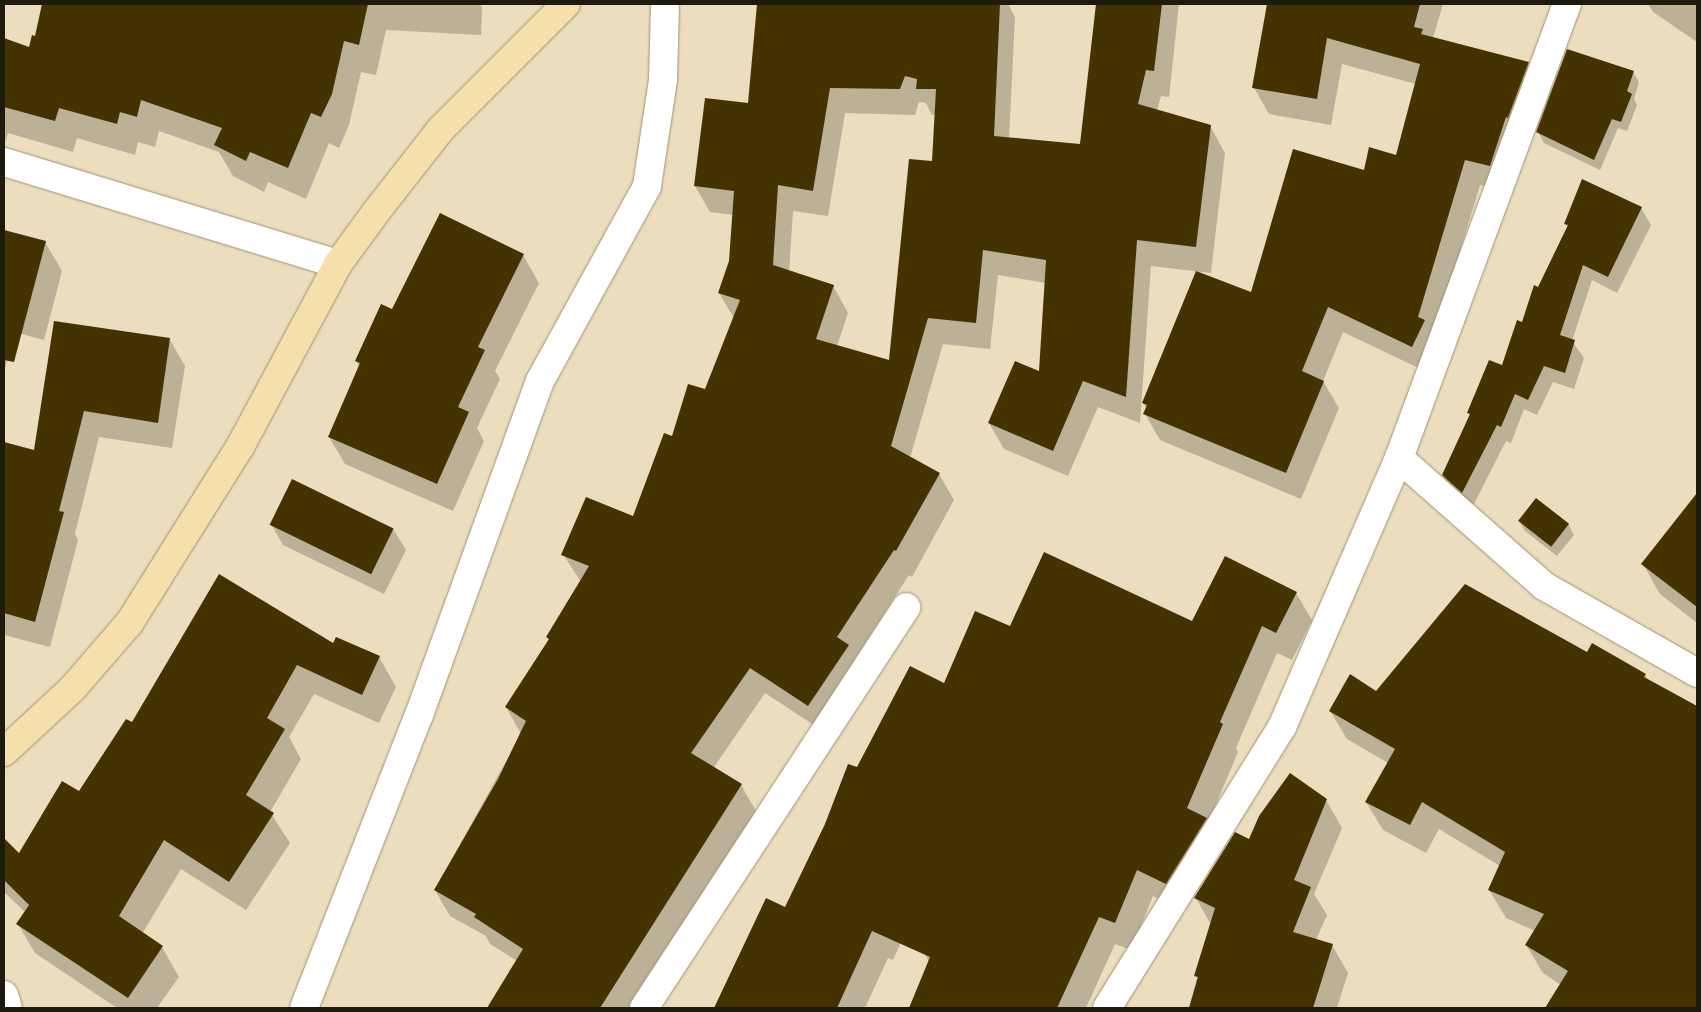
<!DOCTYPE html>
<style>
body{margin:0}
#map{position:relative;width:1701px;height:1012px;overflow:hidden;background:#ebddbd;font-family:"Open Sans",sans-serif}
div>[style]{position:absolute}
.shadow>*{inset:0;background:#0003}
.building>*{inset:0;background:#430;transform-origin:0 0}
.roads{filter:drop-shadow(0 0 1px #9f9273) drop-shadow(0 0 1px #9f9273)}
.minor>*{height:28px;margin:-14px;padding:0 14px;transform-origin:14px;border-radius:14px;background:#fff}
.tertiary>*{height:28px;margin:-14px;padding:0 14px;transform-origin:14px;border-radius:14px;background:#fff}
.primary>*{height:28px;margin:-14px;padding:0 14px;transform-origin:14px;border-radius:14px;background:#f5e0ac}
span{translate:-50% -50%;white-space:nowrap;text-align:center;line-height:1.15;-webkit-text-stroke:5px #f8ebca;paint-order:stroke}
.frame{position:absolute;inset:0;border:5px solid #1f1a0e;pointer-events:none}
</style>
<div id="map">
<div class="shadow">
<div style="clip-path:polygon(43px 4px,480px 4px,482px 8px,481px 35px,386px 30px,376px 75px,361px 72px,349px 125px,339px 148px,329px 143px,306px 199px,268px 182px,264px 192px,233px 176px,219px 152px,159px 131px,155px 147px,138px 142px,135px 155px,77px 138px,73px 152px,8px 133px,4px 145px,4px 39px,30px 48px,36px 38px)"></div>
<div style="clip-path:polygon(evenodd,758px 4px,1008px 4px,1015px 17px,1009px 139px,1082px 145px,1097px 4px,1179px 4px,1169px 97px,1161px 96px,1157px 111px,1210px 126px,1225px 153px,1211px 273px,1151px 266px,1140px 423px,1098px 407px,1068px 476px,1004px 449px,989px 423px,1040px 373px,1046px 283px,998px 275px,990px 349px,943px 344px,910px 458px,939px 474px,954px 500px,912px 577px,909px 575px,855px 659px,863px 672px,823px 731px,765px 693px,714px 767px,741px 785px,756px 811px,659px 959px,661px 963px,631px 1008px,488px 1008px,517px 961px,490px 944px,486px 936px,450px 916px,435px 890px,521px 734px,506px 707px,549px 640px,547px 637px,581px 582px,563px 554px,633px 518px,673px 438px,705px 391px,734px 318px,719px 293px,730px 262px,734px 215px,710px 212px,695px 186px,749px 105px,758px 4px,919px 102px,926px 103px,932px 115px,936px 115px,933px 162px,890px 361px,837px 346px,848px 313px,833px 286px,789px 272px,793px 211px,828px 216px,845px 113px,915px 115px,919px 102px)"></div>
<div style="clip-path:polygon(1269px 4px,1443px 4px,1433px 38px,1528px 63px,1543px 89px,1505px 192px,1480px 185px,1434px 338px,1427px 372px,1343px 332px,1323px 381px,1339px 408px,1301px 499px,1160px 440px,1145px 414px,1147px 409px,1143px 403px,1252px 294px,1365px 171px,1397px 156px,1416px 84px,1342px 64px,1331px 125px,1269px 114px,1254px 88px)"></div>
<div style="clip-path:polygon(1648px 4px,1697px 4px,1697px 42px,1653px 12px)"></div>
<div style="clip-path:polygon(1633px 72px,1639px 82px,1634px 99px,1637px 105px,1627px 131px,1618px 128px,1600px 170px,1544px 143px,1538px 132px)"></div>
<div style="clip-path:polygon(1583px 181px,1641px 208px,1651px 225px,1617px 293px,1592px 280px,1572px 341px,1584px 358px,1574px 389px,1553px 382px,1537px 415px,1524px 409px,1511px 443px,1506px 441px,1472px 508px,1453px 491px,1443px 475px,1470px 416px,1468px 412px,1502px 367px,1568px 228px,1566px 224px)"></div>
<div style="clip-path:polygon(4px 230px,45px 242px,62px 271px,44px 340px,14px 332px,4px 372px)"></div>
<div style="clip-path:polygon(523px 255px,539px 283px,495px 371px,500px 379px,477px 428px,484px 441px,453px 511px,345px 464px,329px 437px,359px 366px,356px 361px,392px 310px)"></div>
<div style="clip-path:polygon(170px 340px,185px 366px,172px 448px,99px 437px,75px 534px,78px 540px,50px 647px,4px 635px,4px 443px,35px 451px)"></div>
<div style="clip-path:polygon(1697px 495px,1697px 623px,1660px 594px,1643px 564px)"></div>
<div style="clip-path:polygon(1519px 521px,1568px 524px,1574px 535px,1557px 556px,1525px 531px)"></div>
<div style="clip-path:polygon(271px 524px,393px 529px,406px 550px,384px 594px,283px 545px)"></div>
<div style="clip-path:polygon(1296px 593px,1312px 620px,1292px 660px,1277px 653px,1236px 748px,1238px 752px,1208px 823px,1182px 911px,1153px 896px,1131px 950px,1115px 944px,1086px 1008px,910px 1008px,929px 962px,925px 954px,926px 886px,893px 960px,888px 958px,865px 1008px,716px 1008px,767px 900px,786px 908px,858px 769px,945px 685px,1011px 628px,1193px 623px)"></div>
<div style="clip-path:polygon(334px 645px,379px 657px,396px 687px,379px 723px,314px 694px,289px 737px,301px 759px,270px 812px,290px 843px,246px 910px,181px 869px,142px 934px,162px 947px,179px 977px,157px 1008px,117px 1008px,35px 953px,18px 924px,26px 913px,4px 892px,4px 840px,20px 855px,80px 793px,132px 724px)"></div>
<div style="clip-path:polygon(1587px 654px,1645px 675px,1648px 681px,1697px 707px,1697px 1008px,1551px 1008px,1549px 1004px,1561px 985px,1543px 973px,1526px 945px,1535px 931px,1506px 918px,1489px 890px,1500px 866px,1439px 829px,1426px 853px,1383px 830px,1366px 802px,1388px 763px,1347px 739px,1330px 711px,1377px 693px)"></div>
<div style="clip-path:polygon(1326px 800px,1342px 828px,1314px 894px,1327px 915px,1316px 940px,1332px 945px,1348px 973px,1337px 1008px,1189px 1008px,1211px 925px,1196px 898px,1250px 840px)"></div>
</div>
<div class="building">
<div style="clip-path:polygon(42px 4px,368px 4px,359px 45px,344px 41px,332px 94px,321px 117px,311px 113px,288px 168px,250px 152px,246px 161px,214px 145px,222px 128px,141px 100px,137px 117px,120px 112px,117px 124px,59px 108px,55px 121px,4px 107px,4px 38px,29px 47px,32px 35px,35px 36px)"></div>
<div style="clip-path:polygon(evenodd,757px 4px,1000px 4px,994px 136px,1080px 144px,1096px 4px,1162px 4px,1154px 71px,1146px 70px,1138px 104px,1211px 125px,1196px 247px,1137px 240px,1126px 397px,1083px 381px,1053px 451px,988px 423px,1015px 361px,1039px 371px,1046px 260px,983px 250px,976px 323px,928px 318px,891px 446px,940px 473px,896px 551px,894px 550px,837px 637px,849px 645px,808px 706px,750px 668px,691px 753px,742px 784px,600px 1008px,487px 1008px,523px 949px,474px 917px,476px 914px,434px 890px,498px 779px,526px 721px,505px 707px,549px 639px,546px 637px,589px 566px,561px 555px,586px 497px,633px 516px,664px 433px,672px 436px,688px 384px,705px 389px,740px 300px,718px 293px,729px 261px,734px 191px,694px 186px,705px 98px,748px 103px,757px 4px,905px 76px,917px 79px,916px 89px,936px 89px,932px 161px,909px 159px,889px 360px,816px 339px,834px 285px,773px 265px,778px 185px,813px 191px,830px 88px,900px 89px,905px 76px)"></div>
<div style="clip-path:polygon(1267px 4px,1420px 4px,1414px 27px,1423px 29px,1421px 34px,1529px 62px,1508px 118px,1506px 117px,1490px 166px,1465px 160px,1418px 317px,1425px 320px,1412px 347px,1328px 307px,1302px 371px,1324px 381px,1286px 473px,1143px 414px,1147px 405px,1142px 403px,1196px 271px,1251px 292px,1293px 149px,1364px 170px,1369px 147px,1396px 155px,1420px 64px,1327px 38px,1317px 99px,1252px 88px)"></div>
<div style="clip-path:polygon(1567px 49px,1634px 71px,1627px 91px,1632px 94px,1621px 122px,1612px 119px,1594px 160px,1536px 132px)"></div>
<div style="clip-path:polygon(1582px 179px,1642px 207px,1608px 277px,1583px 265px,1560px 335px,1575px 340px,1565px 373px,1544px 366px,1528px 400px,1515px 394px,1501px 427px,1497px 425px,1462px 493px,1442px 475px,1470px 414px,1467px 413px,1489px 360px,1502px 365px,1517px 320px,1522px 322px,1534px 285px,1538px 287px,1568px 225px,1564px 224px)"></div>
<div style="clip-path:polygon(440px 213px,524px 254px,478px 347px,485px 350px,458px 407px,469px 412px,437px 484px,328px 437px,360px 363px,355px 361px,381px 304px,392px 309px)"></div>
<div style="clip-path:polygon(4px 230px,46px 241px,14px 362px,4px 360px)"></div>
<div style="clip-path:polygon(54px 321px,170px 338px,158px 423px,84px 411px,59px 511px,64px 512px,35px 622px,4px 613px,4px 442px,34px 450px)"></div>
<div style="left:292px;top:479px;width:113px;height:51px;rotate:26deg"></div>
<div style="clip-path:polygon(1697px 493px,1697px 607px,1641px 564px)"></div>
<div style="left:1536px;top:498px;width:42px;height:29px;rotate:38deg"></div>
<div style="clip-path:polygon(1044px 552px,1192px 621px,1225px 556px,1297px 592px,1276px 633px,1262px 626px,1220px 722px,1223px 724px,1187px 808px,1207px 818px,1166px 884px,1137px 870px,1115px 923px,1099px 917px,1057px 1008px,909px 1008px,930px 957px,872px 931px,837px 1008px,714px 1008px,766px 898px,785px 907px,825px 824px,848px 764px,857px 767px,910px 666px,944px 683px,975px 611px,1010px 626px)"></div>
<div style="clip-path:polygon(219px 574px,333px 643px,336px 637px,380px 656px,362px 695px,297px 665px,267px 718px,285px 729px,246px 795px,274px 813px,229px 882px,164px 840px,119px 916px,163px 946px,128px 998px,16px 924px,29px 905px,4px 880px,4px 838px,19px 853px,62px 781px,79px 791px,126px 719px,132px 722px)"></div>
<div style="clip-path:polygon(1465px 584px,1587px 652px,1592px 643px,1646px 674px,1644px 677px,1697px 706px,1697px 1008px,1545px 1008px,1568px 971px,1525px 945px,1544px 914px,1488px 890px,1505px 852px,1422px 802px,1410px 825px,1365px 802px,1395px 749px,1329px 711px,1350px 674px,1376px 691px)"></div>
<div style="clip-path:polygon(1290px 773px,1327px 799px,1294px 880px,1311px 887px,1293px 932px,1333px 944px,1313px 1008px,1189px 1008px,1198px 977px,1194px 976px,1215px 908px,1194px 898px,1235px 832px,1249px 839px,1259px 816px)"></div>
</div>
<div class="roads">
<div class="minor">
<div style="left:4px;top:162px;width:349px;rotate:17deg"></div>
<div style="left:1399px;top:458px;width:193px;rotate:41.4deg"></div>
<div style="left:1544px;top:586px;width:176px;rotate:29.6deg"></div>
<div style="left:4px;top:995px;width:14px;rotate:73deg"></div>
<div style="left:304px;top:1008px;width:315px;rotate:-68.6deg"></div>
<div style="left:419px;top:715px;width:355px;rotate:-70.1deg"></div>
<div style="left:540px;top:381px;width:222px;rotate:-61.2deg"></div>
<div style="left:647px;top:186px;width:107px;rotate:-81.4deg"></div>
<div style="left:663px;top:80px;width:76px;rotate:-88.5deg"></div>
<div style="left:644px;top:1008px;width:479px;rotate:-56.8deg"></div>
</div>
<div class="tertiary">
<div style="left:1107px;top:1008px;width:331px;rotate:-58.1deg"></div>
<div style="left:1282px;top:727px;width:293px;rotate:-66.5deg"></div>
<div style="left:1399px;top:458px;width:484px;rotate:-69.7deg"></div>
</div>
<div class="primary">
<div style="left:4px;top:752px;width:93px;rotate:-42.8deg"></div>
<div style="left:72px;top:689px;width:89px;rotate:-49.1deg"></div>
<div style="left:130px;top:622px;width:209px;rotate:-57.9deg"></div>
<div style="left:241px;top:445px;width:205px;rotate:-61.8deg"></div>
<div style="left:338px;top:264px;width:64px;rotate:-53.8deg"></div>
<div style="left:376px;top:212px;width:104px;rotate:-52deg"></div>
<div style="left:440px;top:130px;width:178px;rotate:-45deg"></div>
</div>
</div>
<div class="frame"></div>
</div>
